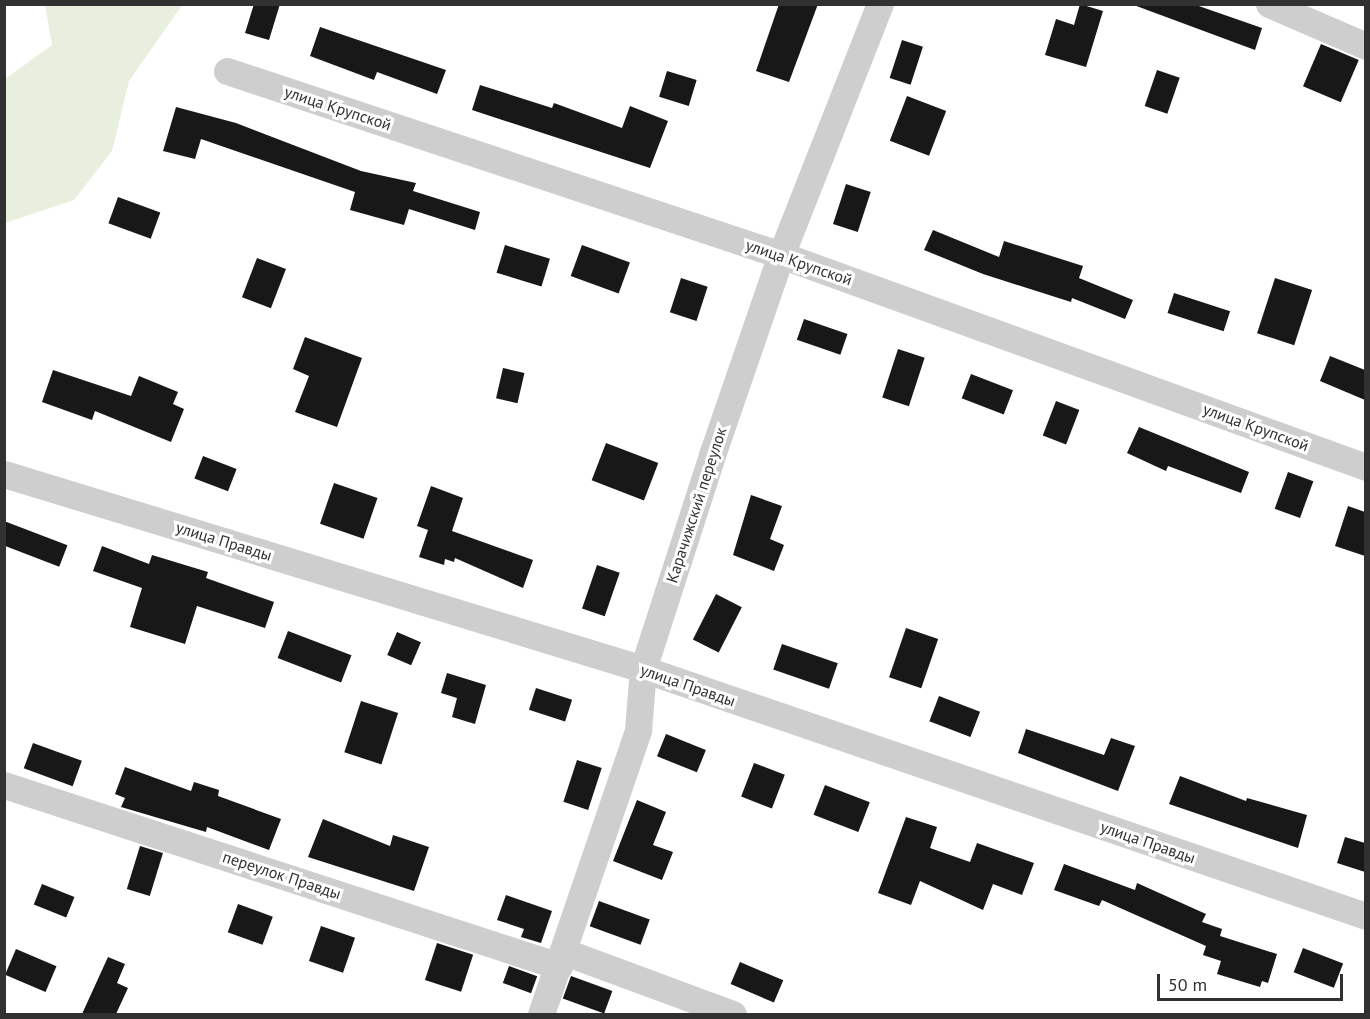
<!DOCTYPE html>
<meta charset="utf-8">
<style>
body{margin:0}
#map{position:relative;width:1370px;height:1019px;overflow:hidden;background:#fff;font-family:"PT Sans",sans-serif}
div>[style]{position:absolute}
.green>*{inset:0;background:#e8efde}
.building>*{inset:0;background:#181818;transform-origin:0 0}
.minor>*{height:27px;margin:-13.5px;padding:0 13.5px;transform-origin:13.5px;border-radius:13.5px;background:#cecece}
span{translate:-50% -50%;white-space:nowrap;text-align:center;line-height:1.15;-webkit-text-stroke:6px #fff;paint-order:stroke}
.street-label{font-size:16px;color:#313131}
.frame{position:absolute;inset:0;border:6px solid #313131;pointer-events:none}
.scale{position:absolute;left:1157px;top:974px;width:186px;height:27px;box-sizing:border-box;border:3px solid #313131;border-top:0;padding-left:8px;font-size:18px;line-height:21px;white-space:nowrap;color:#313131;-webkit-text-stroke:4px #fff;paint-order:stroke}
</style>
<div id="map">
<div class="green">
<div style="clip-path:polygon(45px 5px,182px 5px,129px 81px,112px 151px,74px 200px,5px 223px,5px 79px,52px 45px)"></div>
</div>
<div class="building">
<div style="clip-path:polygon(254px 4px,280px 4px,269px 40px,245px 33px)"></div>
<div style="clip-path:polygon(779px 4px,818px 4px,789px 82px,756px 71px)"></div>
<div style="clip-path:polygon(1080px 4px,1103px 11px,1086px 67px,1045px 55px,1056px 19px,1074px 25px)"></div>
<div style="clip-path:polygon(1131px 4px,1193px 4px,1262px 28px,1255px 50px)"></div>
<div style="clip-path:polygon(320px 27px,446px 70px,437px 94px,377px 72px,374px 80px,310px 56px)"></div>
<div style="left:902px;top:40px;width:22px;height:40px;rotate:18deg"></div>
<div style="left:1321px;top:44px;width:41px;height:46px;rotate:23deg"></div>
<div style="left:1157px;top:70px;width:24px;height:38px;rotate:19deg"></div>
<div style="left:667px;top:71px;width:31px;height:27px;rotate:17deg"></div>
<div style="clip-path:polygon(480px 85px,552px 108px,554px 103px,622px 128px,630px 106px,668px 121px,650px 168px,472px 110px)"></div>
<div style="left:907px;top:96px;width:42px;height:48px;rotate:21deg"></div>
<div style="clip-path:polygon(176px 107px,236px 123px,361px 171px,416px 183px,413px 191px,480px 212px,475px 230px,409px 209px,404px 225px,350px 210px,355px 192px,201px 139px,195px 159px,163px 151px)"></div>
<div style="left:846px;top:184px;width:26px;height:42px;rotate:18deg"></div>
<div style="left:118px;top:197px;width:45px;height:28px;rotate:20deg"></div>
<div style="clip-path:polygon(933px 230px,999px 257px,1004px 241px,1083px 266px,1079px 278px,1133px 300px,1125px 319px,1072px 298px,1071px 302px,983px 274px,924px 250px)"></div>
<div style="left:505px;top:245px;width:47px;height:29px;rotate:17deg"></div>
<div style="left:582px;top:245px;width:51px;height:33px;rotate:20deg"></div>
<div style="left:257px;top:258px;width:31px;height:42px;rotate:21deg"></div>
<div style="left:681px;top:278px;width:28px;height:36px;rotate:18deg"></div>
<div style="left:1275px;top:278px;width:39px;height:58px;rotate:18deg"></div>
<div style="left:1174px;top:293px;width:59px;height:21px;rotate:18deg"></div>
<div style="left:804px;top:319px;width:46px;height:22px;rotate:19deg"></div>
<div style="clip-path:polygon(305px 337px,362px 358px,337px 427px,295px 412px,309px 376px,293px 369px)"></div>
<div style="left:898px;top:349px;width:28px;height:51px;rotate:18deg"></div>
<div style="clip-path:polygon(1330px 356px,1365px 370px,1365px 400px,1320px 381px)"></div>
<div style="left:503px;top:368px;width:22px;height:31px;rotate:13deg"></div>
<div style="clip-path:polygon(53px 370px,131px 396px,139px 376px,178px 392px,173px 404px,184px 409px,171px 442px,95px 411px,92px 420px,42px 402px)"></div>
<div style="left:971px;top:374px;width:45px;height:26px;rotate:21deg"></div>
<div style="left:1056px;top:401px;width:25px;height:37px;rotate:21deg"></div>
<div style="clip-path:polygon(1139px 427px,1249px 472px,1241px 493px,1168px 466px,1166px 471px,1127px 453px)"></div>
<div style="left:606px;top:443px;width:56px;height:40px;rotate:21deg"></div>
<div style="left:203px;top:456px;width:36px;height:24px;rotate:21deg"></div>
<div style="left:1288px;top:472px;width:27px;height:39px;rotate:20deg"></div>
<div style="left:334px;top:483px;width:46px;height:43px;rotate:19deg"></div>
<div style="clip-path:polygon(431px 486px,463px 498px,452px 531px,533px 560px,523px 588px,455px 558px,454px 562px,445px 559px,444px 565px,419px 557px,428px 530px,417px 526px)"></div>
<div style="clip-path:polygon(751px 495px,782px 506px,770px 539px,784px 545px,774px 571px,733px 555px)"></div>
<div style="clip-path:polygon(1348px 506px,1365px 512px,1365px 556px,1335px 546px)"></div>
<div style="left:4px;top:521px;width:68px;height:23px;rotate:21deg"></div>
<div style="clip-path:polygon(102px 546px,149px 564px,152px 555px,208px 572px,206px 578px,274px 602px,265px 628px,197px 606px,185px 644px,130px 627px,142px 588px,93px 571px)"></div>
<div style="left:597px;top:565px;width:24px;height:46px;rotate:19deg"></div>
<div style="left:716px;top:594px;width:29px;height:51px;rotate:27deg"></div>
<div style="left:906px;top:628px;width:34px;height:52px;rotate:19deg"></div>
<div style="left:288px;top:631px;width:68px;height:29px;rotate:21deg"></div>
<div style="left:397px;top:632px;width:26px;height:25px;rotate:23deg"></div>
<div style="left:782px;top:644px;width:59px;height:27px;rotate:19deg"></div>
<div style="clip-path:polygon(447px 673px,486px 685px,475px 724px,452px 717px,457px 698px,441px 693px)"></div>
<div style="left:536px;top:688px;width:38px;height:23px;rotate:18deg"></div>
<div style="left:939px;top:696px;width:44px;height:27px;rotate:21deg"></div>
<div style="left:361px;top:701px;width:39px;height:54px;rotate:18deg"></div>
<div style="clip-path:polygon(1026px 729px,1104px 755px,1111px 738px,1135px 746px,1118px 791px,1018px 753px)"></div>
<div style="left:666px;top:734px;width:43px;height:24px;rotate:22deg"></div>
<div style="left:33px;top:743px;width:52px;height:27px;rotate:20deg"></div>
<div style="left:577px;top:760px;width:26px;height:44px;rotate:18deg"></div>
<div style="left:754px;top:763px;width:33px;height:36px;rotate:21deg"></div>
<div style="clip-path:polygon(125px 767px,191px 791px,194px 782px,219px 790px,218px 796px,281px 819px,269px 850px,207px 827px,206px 832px,121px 807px,125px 798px,115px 794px)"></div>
<div style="clip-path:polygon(1180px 776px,1246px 801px,1247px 798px,1307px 815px,1298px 848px,1169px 804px)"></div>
<div style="left:825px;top:785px;width:48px;height:32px;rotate:21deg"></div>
<div style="clip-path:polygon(637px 800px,666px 812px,653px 845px,673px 852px,662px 880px,613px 861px)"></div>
<div style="clip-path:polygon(906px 817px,937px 827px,930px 848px,970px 862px,977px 843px,1034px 863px,1022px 895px,993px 884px,983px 910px,920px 881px,911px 905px,878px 893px)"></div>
<div style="clip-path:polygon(323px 819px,390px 846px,393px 835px,429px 847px,414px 891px,308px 857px)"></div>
<div style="clip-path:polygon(1345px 837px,1365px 843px,1365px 872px,1337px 863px)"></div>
<div style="left:140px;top:846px;width:24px;height:45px;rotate:17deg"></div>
<div style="clip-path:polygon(1064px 864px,1135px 890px,1137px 883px,1206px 914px,1202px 922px,1222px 929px,1220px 936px,1277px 954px,1268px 983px,1262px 981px,1260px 987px,1217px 974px,1221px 961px,1203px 955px,1206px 946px,1102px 900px,1099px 906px,1054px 890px)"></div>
<div style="left:42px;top:884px;width:35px;height:22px;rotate:22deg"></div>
<div style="clip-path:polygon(506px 895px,552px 911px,541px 943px,521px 937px,524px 929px,497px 920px)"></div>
<div style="left:599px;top:901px;width:54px;height:27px;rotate:20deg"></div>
<div style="left:238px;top:904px;width:37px;height:30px;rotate:20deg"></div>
<div style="left:321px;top:926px;width:36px;height:37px;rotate:19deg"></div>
<div style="left:437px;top:943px;width:38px;height:39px;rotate:18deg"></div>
<div style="left:1303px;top:948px;width:43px;height:26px;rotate:21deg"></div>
<div style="left:16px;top:949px;width:44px;height:28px;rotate:23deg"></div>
<div style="clip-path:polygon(108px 957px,125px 964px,117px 983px,128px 988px,116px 1014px,82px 1014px)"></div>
<div style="left:740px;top:962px;width:47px;height:24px;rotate:23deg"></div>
<div style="left:509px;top:966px;width:30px;height:18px;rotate:20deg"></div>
<div style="left:571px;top:976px;width:44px;height:24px;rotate:20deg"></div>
</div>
<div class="minor">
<div style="left:1269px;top:4px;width:106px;rotate:23.4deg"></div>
<div style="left:227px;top:71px;width:584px;rotate:18.37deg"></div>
<div style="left:781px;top:255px;width:622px;rotate:19.92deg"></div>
<div style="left:4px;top:474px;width:668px;rotate:16.97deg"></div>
<div style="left:643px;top:669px;width:764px;rotate:18.86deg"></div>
<div style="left:4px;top:785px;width:584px;rotate:18.06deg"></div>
<div style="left:565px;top:952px;width:179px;rotate:20.3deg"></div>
<div style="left:541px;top:1014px;width:300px;rotate:-71.1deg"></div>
<div style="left:638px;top:730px;width:61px;rotate:-85.3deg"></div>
<div style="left:643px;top:669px;width:225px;rotate:-72.1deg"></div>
<div style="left:712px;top:455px;width:212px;rotate:-71deg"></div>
<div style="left:781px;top:255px;width:270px;rotate:-68.5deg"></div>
</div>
<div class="street-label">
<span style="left:338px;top:108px;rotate:18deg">улица Крупской</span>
<span style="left:799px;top:262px;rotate:19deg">улица Крупской</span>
<span style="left:1256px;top:427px;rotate:20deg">улица Крупской</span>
<span style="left:696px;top:505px;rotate:-72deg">Карачижский переулок</span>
<span style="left:224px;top:541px;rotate:17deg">улица Правды</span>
<span style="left:688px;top:685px;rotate:19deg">улица Правды</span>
<span style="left:1148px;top:842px;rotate:19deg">улица Правды</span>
<span style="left:282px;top:875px;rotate:18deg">переулок Правды</span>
</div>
<div class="frame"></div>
<div class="scale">50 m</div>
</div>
